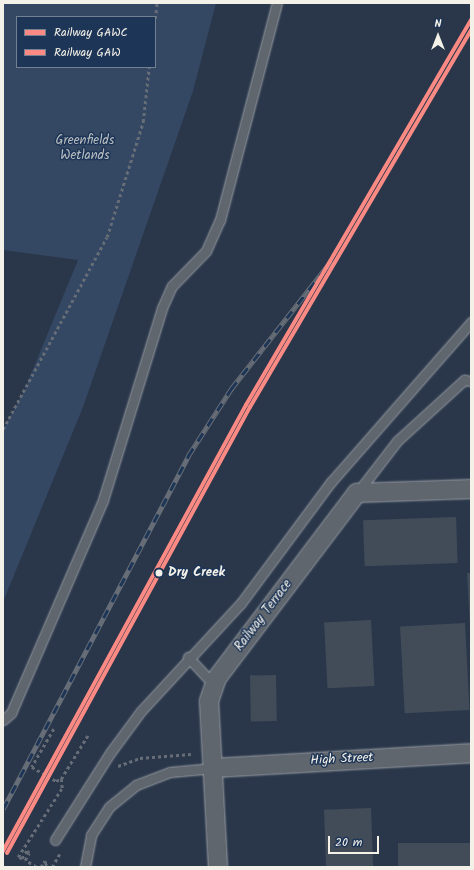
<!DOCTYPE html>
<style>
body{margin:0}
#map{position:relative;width:474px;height:870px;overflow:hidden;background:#2a374a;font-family:Kalam,sans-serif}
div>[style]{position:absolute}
.green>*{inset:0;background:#344763}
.building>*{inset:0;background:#424c59;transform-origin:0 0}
.path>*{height:2.5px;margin-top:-1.25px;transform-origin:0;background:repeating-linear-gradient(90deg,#666d76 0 3px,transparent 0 6px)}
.roads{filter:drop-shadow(0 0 1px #979ca3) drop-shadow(0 0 1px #979ca3)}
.lane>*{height:9px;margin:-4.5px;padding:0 4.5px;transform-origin:4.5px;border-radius:4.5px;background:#60666e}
.street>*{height:18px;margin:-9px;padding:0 9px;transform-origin:9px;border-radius:9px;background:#60666e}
.rail>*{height:4.5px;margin-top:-2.25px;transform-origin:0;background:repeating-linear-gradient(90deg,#1d3557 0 9px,#666d76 0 18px);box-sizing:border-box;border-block:1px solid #666d76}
.rail-1>*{height:4px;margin:-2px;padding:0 2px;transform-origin:2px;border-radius:2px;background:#fb8a84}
.rail-2>*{height:4px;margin:-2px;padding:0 2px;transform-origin:2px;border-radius:2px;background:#fb8a84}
.dots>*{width:11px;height:11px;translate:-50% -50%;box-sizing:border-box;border:2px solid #1d3557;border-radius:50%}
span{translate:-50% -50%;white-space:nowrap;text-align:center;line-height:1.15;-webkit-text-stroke:3px #1d3557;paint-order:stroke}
.park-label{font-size:13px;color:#bbbfc1}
.stop-label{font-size:13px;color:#f4f1e8;font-weight:700}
.left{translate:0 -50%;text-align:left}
.street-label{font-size:13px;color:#f4f1e8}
.frame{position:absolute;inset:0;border:4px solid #f4f1e8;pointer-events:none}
.legend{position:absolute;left:16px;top:16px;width:140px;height:52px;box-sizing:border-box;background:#1d3557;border:1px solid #738091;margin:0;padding:5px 7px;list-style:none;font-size:12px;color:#f4f1e8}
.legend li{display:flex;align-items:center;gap:8px;height:20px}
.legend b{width:20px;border:1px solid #738091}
.north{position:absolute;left:418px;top:16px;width:40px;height:40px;-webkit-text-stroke:3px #1d3557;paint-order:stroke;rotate:0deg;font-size:11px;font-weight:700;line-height:16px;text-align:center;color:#f4f1e8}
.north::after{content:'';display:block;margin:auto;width:14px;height:18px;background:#f4f1e8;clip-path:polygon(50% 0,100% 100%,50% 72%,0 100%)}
.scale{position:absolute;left:328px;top:836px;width:51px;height:18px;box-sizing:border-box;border:2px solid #f4f1e8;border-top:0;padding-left:5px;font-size:12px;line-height:14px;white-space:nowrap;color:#f4f1e8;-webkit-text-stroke:3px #1d3557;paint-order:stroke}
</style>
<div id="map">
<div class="green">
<div style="clip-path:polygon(evenodd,3px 3px,216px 3px,193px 91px,83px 407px,3px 602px,3px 429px,24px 391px,78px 260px,3px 250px,3px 3px,17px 17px,155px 17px,155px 67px,17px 67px,17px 17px)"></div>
</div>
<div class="building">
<div style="left:456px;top:517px;width:46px;height:93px;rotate:88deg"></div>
<div style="clip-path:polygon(467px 573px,471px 573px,471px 626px,470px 626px)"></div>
<div style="left:371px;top:620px;width:66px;height:47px;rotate:87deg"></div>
<div style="left:465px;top:623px;width:87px;height:65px;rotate:87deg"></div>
<div style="left:276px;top:675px;width:46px;height:26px;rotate:89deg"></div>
<div style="left:371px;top:808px;width:59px;height:47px;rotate:88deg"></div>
<div style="left:471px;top:843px;width:24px;height:73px;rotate:90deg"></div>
</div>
<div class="path">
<div style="left:155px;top:19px;width:16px;rotate:-83deg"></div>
<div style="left:3px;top:429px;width:218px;rotate:-61.6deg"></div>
<div style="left:107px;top:237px;width:121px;rotate:-72.6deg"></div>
<div style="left:143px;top:122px;width:55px;rotate:-83.8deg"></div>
<div style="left:54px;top:729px;width:44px;rotate:120.1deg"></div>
<div style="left:32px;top:767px;width:28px;rotate:30deg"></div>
<div style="left:56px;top:781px;width:5px;rotate:-22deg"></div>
<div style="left:118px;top:766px;width:23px;rotate:-20deg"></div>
<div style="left:140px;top:758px;width:51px;rotate:-4.5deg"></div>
<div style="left:36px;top:867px;width:13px;rotate:-148deg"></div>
<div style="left:25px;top:860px;width:8px;rotate:-60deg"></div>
<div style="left:29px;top:853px;width:3px;rotate:-135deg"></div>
<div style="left:27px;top:851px;width:9px;rotate:122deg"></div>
<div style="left:22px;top:859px;width:4px;rotate:-153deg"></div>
<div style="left:18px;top:857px;width:82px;rotate:-57.5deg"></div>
<div style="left:62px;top:788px;width:9px;rotate:-96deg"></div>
<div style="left:61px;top:779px;width:52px;rotate:-58.5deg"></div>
<div style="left:41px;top:867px;width:7px;rotate:-63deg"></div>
<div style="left:44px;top:861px;width:4px;rotate:34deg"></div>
<div style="left:47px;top:863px;width:4px;rotate:117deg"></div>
<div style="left:52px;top:867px;width:16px;rotate:-60deg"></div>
</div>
<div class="roads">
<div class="lane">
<div style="left:357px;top:493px;width:66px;rotate:-52.4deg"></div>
<div style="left:397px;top:441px;width:91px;rotate:-42.3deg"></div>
<div style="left:464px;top:380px;width:7px;rotate:8deg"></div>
<div style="left:188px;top:657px;width:37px;rotate:47deg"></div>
<div style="left:3px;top:720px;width:11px;rotate:-41deg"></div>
<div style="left:11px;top:713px;width:232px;rotate:-66.6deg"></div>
<div style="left:103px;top:500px;width:201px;rotate:-72.9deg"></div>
<div style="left:162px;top:308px;width:24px;rotate:-66deg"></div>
<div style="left:172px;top:286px;width:49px;rotate:-45.8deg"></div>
<div style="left:206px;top:251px;width:34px;rotate:-66deg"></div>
<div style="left:220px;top:220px;width:224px;rotate:-75.3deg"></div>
<div style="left:55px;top:840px;width:103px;rotate:-57.7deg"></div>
<div style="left:110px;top:753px;width:52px;rotate:-53.6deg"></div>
<div style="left:141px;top:711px;width:147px;rotate:-47.2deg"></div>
<div style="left:241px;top:603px;width:151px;rotate:-53.4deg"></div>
<div style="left:331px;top:482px;width:213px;rotate:-48.8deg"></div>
<div style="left:85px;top:867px;width:33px;rotate:-79deg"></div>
<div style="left:91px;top:835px;width:33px;rotate:-57deg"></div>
<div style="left:109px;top:807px;width:35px;rotate:-39deg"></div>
<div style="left:136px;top:785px;width:36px;rotate:-21deg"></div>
<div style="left:170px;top:772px;width:44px;rotate:-5.2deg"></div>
</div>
<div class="street">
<div style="left:214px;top:768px;width:257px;rotate:-3.3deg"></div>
<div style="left:218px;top:867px;width:166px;rotate:-93.1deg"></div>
<div style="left:209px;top:701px;width:24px;rotate:-71deg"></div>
<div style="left:217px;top:678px;width:232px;rotate:-52.9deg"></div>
<div style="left:357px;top:493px;width:114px;rotate:-2deg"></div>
</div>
</div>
<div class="rail">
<div style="left:3px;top:809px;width:399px;rotate:-62.3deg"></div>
<div style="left:188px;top:456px;width:80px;rotate:-57.3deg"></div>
<div style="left:231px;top:389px;width:167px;rotate:-52deg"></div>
</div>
<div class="rail-1">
<div style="left:3px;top:851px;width:508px;rotate:-61.42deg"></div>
<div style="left:246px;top:405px;width:446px;rotate:-59.7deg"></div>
</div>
<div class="rail-2">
<div style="left:7px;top:853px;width:508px;rotate:-61.42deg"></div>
<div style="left:250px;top:407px;width:437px;rotate:-59.6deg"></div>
</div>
<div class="dots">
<div style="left:159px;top:573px;background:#f4f1e8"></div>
</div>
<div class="park-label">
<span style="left:85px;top:149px">Greenfields<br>Wetlands</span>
</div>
<div class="stop-label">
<span class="left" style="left:168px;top:573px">Dry Creek</span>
</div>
<div class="street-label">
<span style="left:264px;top:616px;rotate:-53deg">Railway Terrace</span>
<span style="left:342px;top:760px;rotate:-3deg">High Street</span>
</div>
<div class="frame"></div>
<ul class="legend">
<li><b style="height:5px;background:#fb8a84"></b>Railway GAWC</li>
<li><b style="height:5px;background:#fb8a84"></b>Railway GAW</li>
</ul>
<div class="north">N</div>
<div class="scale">20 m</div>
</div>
